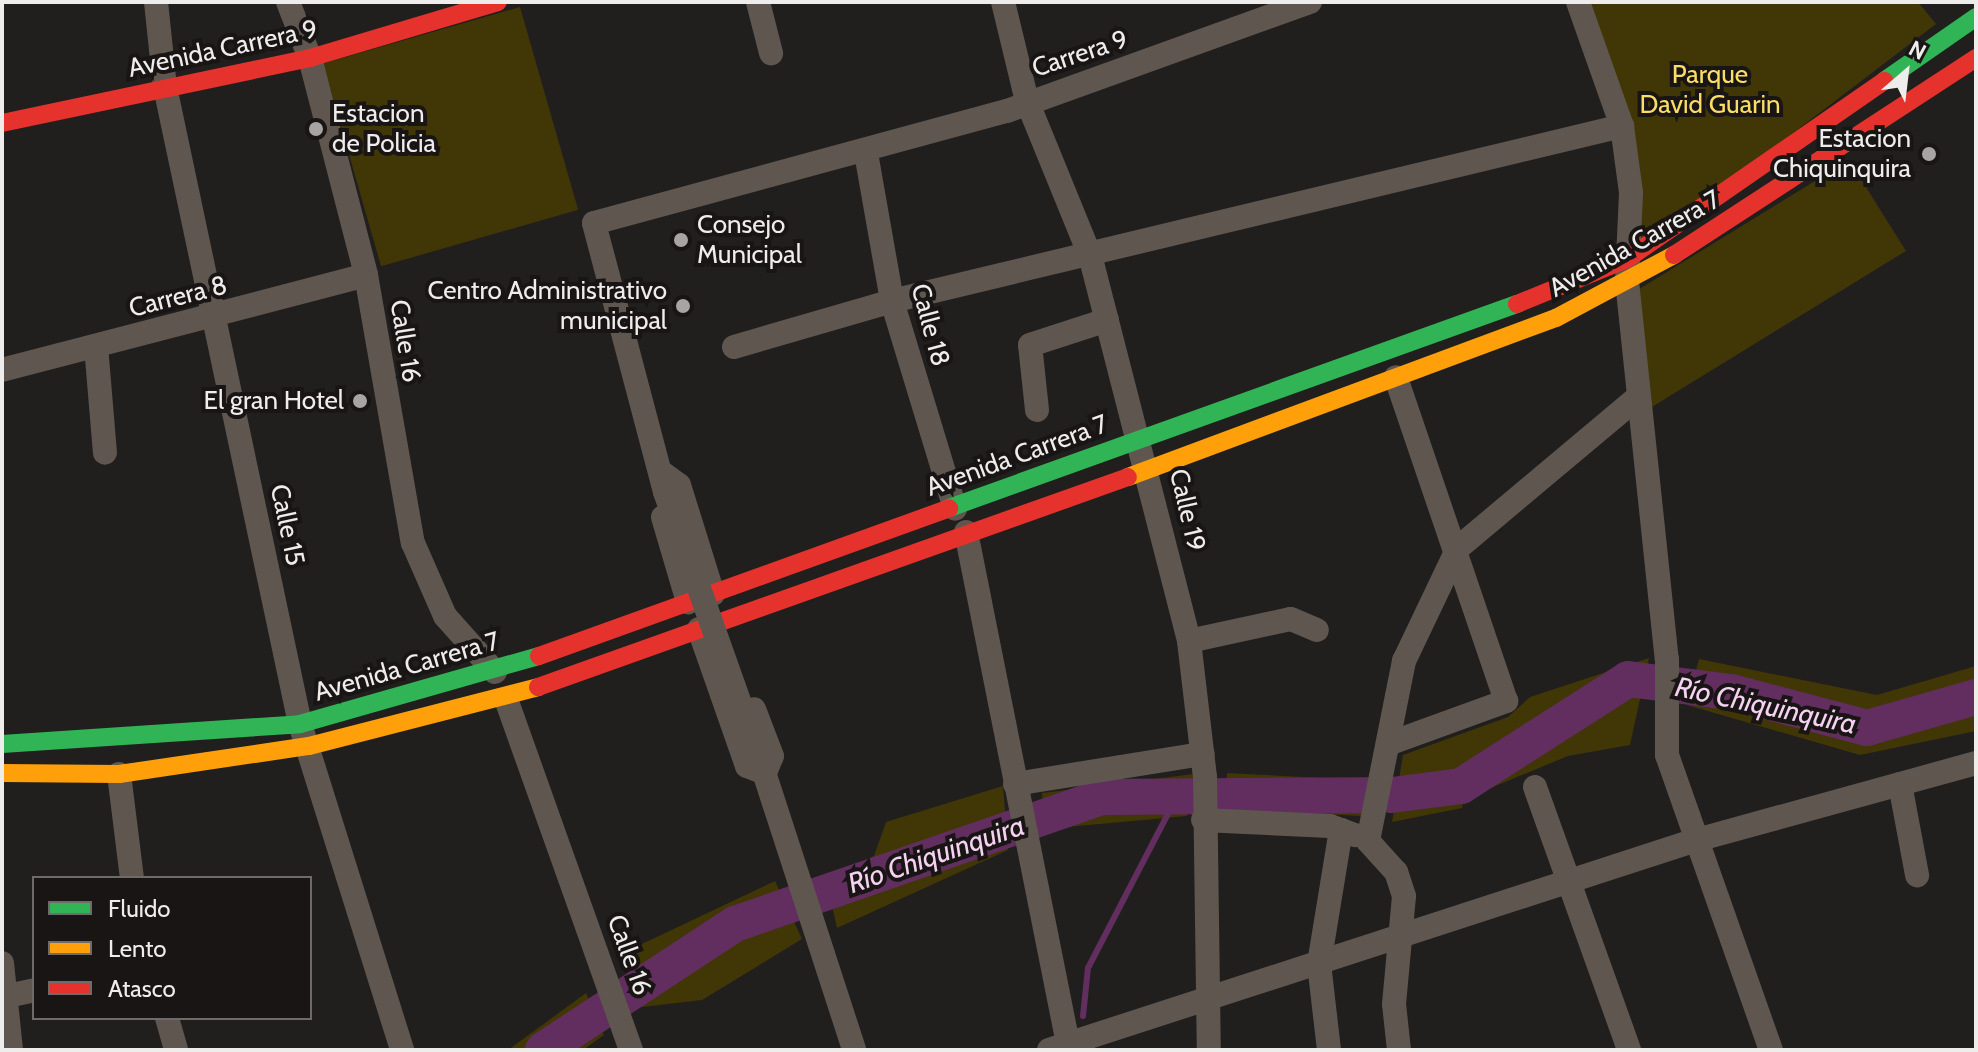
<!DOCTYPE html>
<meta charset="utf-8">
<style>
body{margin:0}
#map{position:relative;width:1978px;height:1052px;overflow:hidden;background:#201f1e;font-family:Cabin,sans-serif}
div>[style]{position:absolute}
.green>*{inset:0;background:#413606;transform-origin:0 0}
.stream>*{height:6px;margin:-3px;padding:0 3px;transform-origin:3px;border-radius:3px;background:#622e5f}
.river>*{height:36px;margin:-18px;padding:0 18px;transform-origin:18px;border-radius:18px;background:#622e5f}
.street>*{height:24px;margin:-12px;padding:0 12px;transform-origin:12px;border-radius:12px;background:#5f574f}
.fast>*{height:18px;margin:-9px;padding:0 9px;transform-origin:9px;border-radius:9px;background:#30b455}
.slow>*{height:18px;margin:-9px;padding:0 9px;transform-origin:9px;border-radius:9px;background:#ff9f0a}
.jam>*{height:18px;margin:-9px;padding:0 9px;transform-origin:9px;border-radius:9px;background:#e5322d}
.street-bridge>*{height:24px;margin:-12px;padding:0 12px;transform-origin:12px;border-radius:12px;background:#5f574f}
.dots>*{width:22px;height:22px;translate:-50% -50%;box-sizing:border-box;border:4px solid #181514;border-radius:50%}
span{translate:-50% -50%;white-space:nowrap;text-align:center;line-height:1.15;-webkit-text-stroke:8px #181514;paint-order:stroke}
.street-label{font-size:26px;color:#efecec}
.park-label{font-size:26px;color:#fadd67}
.poi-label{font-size:26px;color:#efecec}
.left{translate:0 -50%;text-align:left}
.right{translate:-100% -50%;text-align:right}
.water-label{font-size:28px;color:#f5d2f1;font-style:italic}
.frame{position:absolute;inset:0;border:4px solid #efecec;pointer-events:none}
.legend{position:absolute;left:32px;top:876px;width:280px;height:144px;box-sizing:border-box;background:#181514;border:2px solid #6e6b6a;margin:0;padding:10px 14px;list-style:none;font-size:24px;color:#efecec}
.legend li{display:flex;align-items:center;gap:16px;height:40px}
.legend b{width:40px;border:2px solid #6e6b6a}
.north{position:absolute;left:1866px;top:32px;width:80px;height:80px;-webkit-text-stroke:6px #181514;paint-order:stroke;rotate:28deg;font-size:22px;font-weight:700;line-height:32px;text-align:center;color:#efecec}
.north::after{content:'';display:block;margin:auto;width:28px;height:36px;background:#efecec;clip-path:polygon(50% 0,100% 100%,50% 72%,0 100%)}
</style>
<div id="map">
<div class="green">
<div style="clip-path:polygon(1586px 2px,1918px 2px,1936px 24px,1637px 252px)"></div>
<div style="left:520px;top:7px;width:211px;height:205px;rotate:74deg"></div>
<div style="clip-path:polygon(1849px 160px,1906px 251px,1647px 410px,1636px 291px)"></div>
<div style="clip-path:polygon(1649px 658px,1630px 745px,1568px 756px,1464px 799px,1462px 808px,1392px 822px,1403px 755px,1508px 717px,1530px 697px)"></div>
<div style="clip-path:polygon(1699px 659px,1877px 695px,1976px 666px,1976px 731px,1860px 755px,1687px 705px)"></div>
<div style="left:1227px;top:773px;width:141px;height:36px;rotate:3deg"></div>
<div style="clip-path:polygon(1194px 774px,1187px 816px,1045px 829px,1042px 793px)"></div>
<div style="clip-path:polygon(1003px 786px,1008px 850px,837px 928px,826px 879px,874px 856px,886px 822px)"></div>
<div style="clip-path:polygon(775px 881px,802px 939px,702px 1000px,642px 1007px,625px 952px)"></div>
<div style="clip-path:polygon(586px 993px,604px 1035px,583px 1050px,508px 1050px)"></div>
</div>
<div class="stream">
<div style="left:1083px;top:1016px;width:48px;rotate:-84.1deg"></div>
<div style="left:1088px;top:968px;width:194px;rotate:-62.6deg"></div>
</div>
<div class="river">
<div style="left:1392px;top:795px;width:70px;rotate:-7.4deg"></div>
<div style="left:1461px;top:786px;width:198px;rotate:-32.6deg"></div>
<div style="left:1628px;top:679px;width:104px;rotate:7.2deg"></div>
<div style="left:1731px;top:692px;width:141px;rotate:14.8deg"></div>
<div style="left:1867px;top:728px;width:113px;rotate:-15.9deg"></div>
<div style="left:543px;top:1050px;width:230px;rotate:-33.3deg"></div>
<div style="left:735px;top:924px;width:388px;rotate:-19.1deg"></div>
<div style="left:1102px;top:797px;width:267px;rotate:-0.4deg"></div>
</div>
<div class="street">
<div style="left:156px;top:2px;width:85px;rotate:84deg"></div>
<div style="left:165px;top:87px;width:651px;rotate:78.03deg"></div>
<div style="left:300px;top:724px;width:342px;rotate:72.6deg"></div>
<div style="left:288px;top:2px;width:60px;rotate:68.6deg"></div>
<div style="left:310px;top:58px;width:224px;rotate:75.5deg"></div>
<div style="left:366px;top:275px;width:272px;rotate:80.1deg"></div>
<div style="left:413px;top:543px;width:80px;rotate:66.3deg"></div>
<div style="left:445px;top:616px;width:75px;rotate:48.2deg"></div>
<div style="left:758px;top:2px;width:53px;rotate:75.7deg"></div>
<div style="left:1003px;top:2px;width:102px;rotate:76.4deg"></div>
<div style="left:1027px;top:101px;width:166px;rotate:67.8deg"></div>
<div style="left:1090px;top:255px;width:398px;rotate:75.6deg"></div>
<div style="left:1189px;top:641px;width:137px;rotate:83.3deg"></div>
<div style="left:1205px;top:777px;width:273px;rotate:89.2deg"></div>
<div style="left:1578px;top:2px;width:132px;rotate:70.5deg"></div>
<div style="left:1622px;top:126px;width:68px;rotate:82.3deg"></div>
<div style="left:1631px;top:193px;width:88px;rotate:92.6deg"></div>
<div style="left:1627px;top:281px;width:380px;rotate:84deg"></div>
<div style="left:1667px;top:659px;width:96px;rotate:90deg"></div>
<div style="left:1667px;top:755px;width:313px;rotate:70.6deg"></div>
<div style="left:866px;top:153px;width:150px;rotate:80deg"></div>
<div style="left:892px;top:301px;width:217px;rotate:73.1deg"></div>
<div style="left:96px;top:346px;width:107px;rotate:85.2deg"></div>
<div style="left:734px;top:347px;width:165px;rotate:-16.2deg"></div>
<div style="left:892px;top:301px;width:751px;rotate:-13.48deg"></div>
<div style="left:2px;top:370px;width:376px;rotate:-14.6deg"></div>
<div style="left:1037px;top:410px;width:65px;rotate:-96.1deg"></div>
<div style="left:1030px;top:345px;width:81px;rotate:-18deg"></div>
<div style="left:661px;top:472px;width:22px;rotate:36deg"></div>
<div style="left:679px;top:485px;width:114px;rotate:72.7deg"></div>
<div style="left:665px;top:492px;width:278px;rotate:-104.8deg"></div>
<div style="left:594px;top:223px;width:428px;rotate:-15.2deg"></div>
<div style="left:1007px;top:111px;width:322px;rotate:-19.8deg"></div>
<div style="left:663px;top:517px;width:89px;rotate:73.6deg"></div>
<div style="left:966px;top:532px;width:522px;rotate:78.73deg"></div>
<div style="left:699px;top:629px;width:145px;rotate:70.7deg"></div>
<div style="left:747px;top:766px;width:19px;rotate:21deg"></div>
<div style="left:765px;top:773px;width:18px;rotate:-68deg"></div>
<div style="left:772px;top:756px;width:50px;rotate:-111deg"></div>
<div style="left:1189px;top:641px;width:104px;rotate:-12.2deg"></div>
<div style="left:1291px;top:619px;width:28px;rotate:23deg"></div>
<div style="left:506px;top:699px;width:373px;rotate:70.4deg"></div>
<div style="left:1388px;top:744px;width:126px;rotate:-20deg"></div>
<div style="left:1506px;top:701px;width:342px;rotate:-108.8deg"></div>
<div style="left:760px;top:760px;width:305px;rotate:72deg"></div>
<div style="left:119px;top:774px;width:105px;rotate:82.9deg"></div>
<div style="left:1015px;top:784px;width:190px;rotate:-9.1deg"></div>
<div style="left:1900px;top:784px;width:93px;rotate:79.4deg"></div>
<div style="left:1535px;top:787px;width:279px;rotate:70.3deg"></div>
<div style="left:1203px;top:820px;width:127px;rotate:2.7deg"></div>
<div style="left:1330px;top:826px;width:27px;rotate:20deg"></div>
<div style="left:2px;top:963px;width:87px;rotate:84.1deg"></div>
<div style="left:2px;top:997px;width:33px;rotate:-12deg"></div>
<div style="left:167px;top:1018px;width:33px;rotate:74deg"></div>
<div style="left:1049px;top:1050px;width:677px;rotate:-17.98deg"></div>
<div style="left:1693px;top:841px;width:294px;rotate:-15.4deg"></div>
<div style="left:1329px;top:1050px;width:87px;rotate:-96.6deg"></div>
<div style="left:1319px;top:964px;width:136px;rotate:-80.7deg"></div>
<div style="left:1399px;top:1050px;width:46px;rotate:-96.2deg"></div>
<div style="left:1394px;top:1004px;width:108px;rotate:-84.7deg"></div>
<div style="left:1404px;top:896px;width:25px;rotate:-108deg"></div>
<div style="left:1396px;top:872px;width:42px;rotate:-132.1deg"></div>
<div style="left:1368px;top:841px;width:184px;rotate:-78.7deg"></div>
<div style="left:1404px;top:661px;width:125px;rotate:-64.5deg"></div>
<div style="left:1458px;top:548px;width:235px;rotate:-40deg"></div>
</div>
<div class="fast">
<div style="left:1884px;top:81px;width:112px;rotate:-34.8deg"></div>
<div style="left:949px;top:508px;width:604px;rotate:-19.76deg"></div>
<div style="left:2px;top:744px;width:299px;rotate:-3.8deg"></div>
<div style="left:300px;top:724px;width:248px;rotate:-15.9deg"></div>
</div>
<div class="slow">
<div style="left:1128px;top:477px;width:457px;rotate:-20.4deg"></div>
<div style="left:1556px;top:318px;width:134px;rotate:-28.1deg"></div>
<div style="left:2px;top:773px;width:117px;rotate:0.5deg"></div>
<div style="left:119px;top:774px;width:192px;rotate:-8.4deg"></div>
<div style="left:309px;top:746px;width:236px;rotate:-14.4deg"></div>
</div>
<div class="jam">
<div style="left:2px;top:123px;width:315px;rotate:-11.9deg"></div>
<div style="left:310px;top:58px;width:196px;rotate:-16.6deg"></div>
<div style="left:1674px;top:255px;width:361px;rotate:-33.1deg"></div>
<div style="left:1517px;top:304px;width:119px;rotate:-22.2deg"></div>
<div style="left:1627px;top:259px;width:313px;rotate:-34.7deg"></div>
<div style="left:539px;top:656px;width:436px;rotate:-19.8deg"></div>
<div style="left:538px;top:687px;width:626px;rotate:-19.59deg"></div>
</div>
<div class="street-bridge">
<div style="left:665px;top:492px;width:284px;rotate:70.5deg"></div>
</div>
<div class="dots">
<div style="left:316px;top:129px;background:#a7a4a4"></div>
<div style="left:1929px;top:154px;background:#a7a4a4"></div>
<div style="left:681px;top:240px;background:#a7a4a4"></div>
<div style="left:683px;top:306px;background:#a7a4a4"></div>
<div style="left:360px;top:401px;background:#a7a4a4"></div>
</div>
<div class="street-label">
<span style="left:223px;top:49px;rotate:-12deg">Avenida Carrera 9</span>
<span style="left:1080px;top:54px;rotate:-18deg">Carrera 9</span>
<span style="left:1635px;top:244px;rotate:-29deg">Avenida Carrera 7</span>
<span style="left:178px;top:297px;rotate:-14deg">Carrera 8</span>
<span style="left:930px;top:325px;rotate:75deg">Calle 18</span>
<span style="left:405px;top:341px;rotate:81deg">Calle 16</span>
<span style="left:1017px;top:456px;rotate:-20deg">Avenida Carrera 7</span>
<span style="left:1187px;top:510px;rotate:77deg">Calle 19</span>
<span style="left:287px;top:525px;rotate:78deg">Calle 15</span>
<span style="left:407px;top:667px;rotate:-16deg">Avenida Carrera 7</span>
<span style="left:629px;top:955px;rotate:70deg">Calle 16</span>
</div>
<div class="park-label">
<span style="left:1710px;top:90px">Parque<br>David Guarin</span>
</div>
<div class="poi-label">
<span class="left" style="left:332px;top:129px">Estacion<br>de Policia</span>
<span class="right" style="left:1911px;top:154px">Estacion<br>Chiquinquira</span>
<span class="left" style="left:697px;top:240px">Consejo<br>Municipal</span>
<span class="right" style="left:667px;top:306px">Centro Administrativo<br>municipal</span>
<span class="right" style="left:344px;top:401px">El gran Hotel</span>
</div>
<div class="water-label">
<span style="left:1766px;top:705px;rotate:12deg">Río Chiquinquira</span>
<span style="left:936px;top:854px;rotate:-19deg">Río Chiquinquira</span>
</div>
<div class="frame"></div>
<ul class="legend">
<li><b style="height:10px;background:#30b455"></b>Fluido</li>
<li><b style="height:10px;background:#ff9f0a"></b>Lento</li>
<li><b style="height:10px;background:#e5322d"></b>Atasco</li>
</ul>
<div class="north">N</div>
</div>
